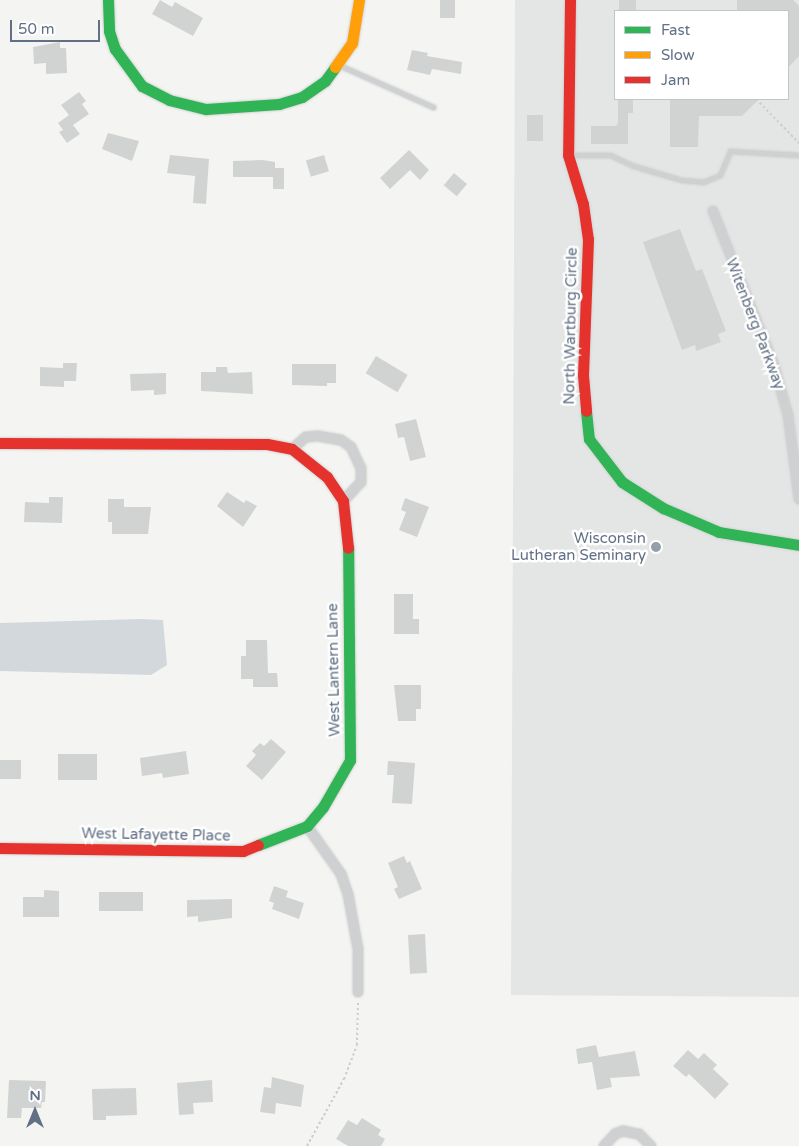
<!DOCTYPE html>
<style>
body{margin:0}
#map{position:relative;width:799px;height:1146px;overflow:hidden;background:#f4f5f2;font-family:"Varela Round",sans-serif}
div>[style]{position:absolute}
.built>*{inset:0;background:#e4e6e5}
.water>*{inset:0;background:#d2d8dc}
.building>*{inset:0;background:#d1d3d3;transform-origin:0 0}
.path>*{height:2px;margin-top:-1px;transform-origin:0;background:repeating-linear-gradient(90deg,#cdcdcd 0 2.5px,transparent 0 5px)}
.roads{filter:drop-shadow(0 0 1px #d1d3d3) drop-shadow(0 0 1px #d1d3d3)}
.lane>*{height:5px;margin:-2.5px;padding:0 2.5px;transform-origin:2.5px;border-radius:2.5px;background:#cfd0d1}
.street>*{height:10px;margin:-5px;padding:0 5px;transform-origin:5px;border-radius:5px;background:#cfd0d1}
.fast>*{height:11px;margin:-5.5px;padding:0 5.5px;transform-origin:5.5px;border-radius:5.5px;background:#30b455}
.slow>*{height:11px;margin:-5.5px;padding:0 5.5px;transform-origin:5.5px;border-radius:5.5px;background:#ff9f0a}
.jam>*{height:11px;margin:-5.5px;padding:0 5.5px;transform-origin:5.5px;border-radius:5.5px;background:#e5322d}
.dots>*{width:14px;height:14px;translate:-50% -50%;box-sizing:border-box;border:2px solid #fff;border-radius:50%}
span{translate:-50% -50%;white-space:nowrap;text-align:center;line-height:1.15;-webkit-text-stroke:5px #fff;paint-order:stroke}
.street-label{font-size:15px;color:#617085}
.poi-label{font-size:15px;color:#617085}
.right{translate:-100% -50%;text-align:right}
.legend{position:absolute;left:614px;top:10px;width:175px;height:90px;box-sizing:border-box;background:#fff;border:1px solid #c0c6ce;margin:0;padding:6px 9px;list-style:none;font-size:15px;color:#617085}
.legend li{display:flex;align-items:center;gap:10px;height:25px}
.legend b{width:25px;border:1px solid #c0c6ce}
.north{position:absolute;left:10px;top:1086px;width:50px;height:50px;-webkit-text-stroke:4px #fff;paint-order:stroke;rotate:0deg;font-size:14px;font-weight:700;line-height:20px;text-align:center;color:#617085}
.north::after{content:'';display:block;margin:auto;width:18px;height:22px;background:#617085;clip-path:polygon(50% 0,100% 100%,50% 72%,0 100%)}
.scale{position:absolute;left:10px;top:20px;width:90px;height:22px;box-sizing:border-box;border:2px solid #617085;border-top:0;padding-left:6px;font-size:15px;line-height:18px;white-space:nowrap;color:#617085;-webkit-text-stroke:4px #fff;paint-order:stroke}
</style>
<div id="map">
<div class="built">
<div style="clip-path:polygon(evenodd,515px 0,799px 0,799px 997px,511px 995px,515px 0,615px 11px,788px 11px,788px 99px,615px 99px,615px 11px)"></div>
</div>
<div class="water">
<div style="clip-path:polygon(141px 619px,163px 620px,167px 665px,151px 675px,0 671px,0 623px)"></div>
</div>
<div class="building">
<div style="clip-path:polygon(160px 0,172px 7px,175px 2px,203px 18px,193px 36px,152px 14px)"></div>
<div style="left:440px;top:0;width:15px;height:18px"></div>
<div style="left:619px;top:0;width:17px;height:11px"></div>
<div style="clip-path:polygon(737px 0,793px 0,799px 6px,799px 56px,788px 68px,788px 11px,737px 11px)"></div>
<div style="clip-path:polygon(60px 42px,60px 48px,66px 48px,67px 73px,46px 74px,46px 63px,34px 64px,33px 47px)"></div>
<div style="clip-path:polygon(412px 50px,428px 53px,427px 56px,462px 62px,461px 74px,432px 69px,430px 75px,407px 70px)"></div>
<div style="clip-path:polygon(79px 92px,86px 101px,82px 104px,89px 114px,73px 125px,80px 134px,67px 143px,59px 132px,63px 130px,58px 123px,69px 115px,61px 105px)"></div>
<div style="clip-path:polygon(618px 99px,633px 99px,633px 113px,628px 113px,628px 144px,591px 144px,591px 126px,616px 126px,618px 123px)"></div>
<div style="clip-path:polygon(670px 99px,759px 99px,742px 116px,699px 116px,698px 147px,670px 147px)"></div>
<div style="left:527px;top:115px;width:16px;height:26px"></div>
<div style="clip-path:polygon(108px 133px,139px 141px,132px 161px,102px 149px)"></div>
<div style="clip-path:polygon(409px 150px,429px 170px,420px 180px,410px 170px,390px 189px,380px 178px)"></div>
<div style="clip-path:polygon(170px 155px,209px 159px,206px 204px,193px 203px,195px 176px,167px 173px)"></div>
<div style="left:324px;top:155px;width:17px;height:19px;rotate:73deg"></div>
<div style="clip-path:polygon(263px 160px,275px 162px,275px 168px,284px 168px,284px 189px,273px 189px,273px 177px,233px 177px,233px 161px)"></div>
<div style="left:454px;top:173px;width:17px;height:16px;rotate:40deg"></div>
<div style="clip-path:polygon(680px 229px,696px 271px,702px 269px,726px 331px,718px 334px,721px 342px,696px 351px,695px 345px,682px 350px,643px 242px)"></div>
<div style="left:376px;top:356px;width:37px;height:20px;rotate:31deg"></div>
<div style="clip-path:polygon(63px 363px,77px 363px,76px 381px,64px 381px,64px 387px,40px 386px,40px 367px,63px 368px)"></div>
<div style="clip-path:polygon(292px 364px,336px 364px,336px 383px,327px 383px,327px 386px,292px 385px)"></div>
<div style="clip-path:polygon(216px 367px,227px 367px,228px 373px,252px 372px,253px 394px,201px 391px,201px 372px,216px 372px)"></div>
<div style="clip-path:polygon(166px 373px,166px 394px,154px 395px,154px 390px,131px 391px,130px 374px)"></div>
<div style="clip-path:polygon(416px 419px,426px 457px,410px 461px,404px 437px,398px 438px,395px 424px)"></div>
<div style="clip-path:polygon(227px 492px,244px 503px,246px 500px,257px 506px,243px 527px,217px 506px)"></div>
<div style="clip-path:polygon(49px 497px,63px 497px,62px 523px,24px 522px,25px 502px,49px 503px)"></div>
<div style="clip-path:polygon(405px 498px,429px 507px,417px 537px,399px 530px,406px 512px,401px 510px)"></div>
<div style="clip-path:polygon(108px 499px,124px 499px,124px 507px,151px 507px,148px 534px,112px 534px,112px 522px,108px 522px)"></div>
<div style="clip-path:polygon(394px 594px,413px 594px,413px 619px,419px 619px,419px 634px,394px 634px)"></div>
<div style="clip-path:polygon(246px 640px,267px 640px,268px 673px,277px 673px,278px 687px,253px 687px,253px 679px,241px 679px,241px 656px,246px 656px)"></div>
<div style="clip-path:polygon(394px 685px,421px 685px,421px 709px,416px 709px,416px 721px,398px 721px)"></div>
<div style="clip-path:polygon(271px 739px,286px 752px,262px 780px,246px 766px,256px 755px,252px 751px,260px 743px,264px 746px)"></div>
<div style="clip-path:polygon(186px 751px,189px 774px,163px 778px,162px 773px,142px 776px,140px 758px)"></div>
<div style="left:58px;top:754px;width:39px;height:26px"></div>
<div style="left:21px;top:760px;width:19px;height:21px;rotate:90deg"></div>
<div style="clip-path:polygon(388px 761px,415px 763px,412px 804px,392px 803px,394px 775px,387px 775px)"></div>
<div style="clip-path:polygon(404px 856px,407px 863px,410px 861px,422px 889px,399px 899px,394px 889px,398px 887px,388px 863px)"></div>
<div style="clip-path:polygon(274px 886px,288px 891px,286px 897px,304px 903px,299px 919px,272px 909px,274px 903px,269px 901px)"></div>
<div style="clip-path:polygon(44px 890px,59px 891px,59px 917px,23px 917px,23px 897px,44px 897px)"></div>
<div style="left:99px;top:892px;width:44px;height:19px"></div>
<div style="clip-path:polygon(232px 899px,232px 918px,198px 922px,198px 916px,187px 917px,187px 900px)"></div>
<div style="left:425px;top:934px;width:39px;height:17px;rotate:87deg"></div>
<div style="clip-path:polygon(596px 1045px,599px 1057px,635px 1051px,640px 1076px,610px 1078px,612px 1087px,597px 1090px,592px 1062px,578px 1064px,576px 1049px)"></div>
<div style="clip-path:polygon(688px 1050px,698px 1059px,704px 1053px,717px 1065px,713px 1069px,729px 1084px,715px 1099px,689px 1074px,686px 1077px,673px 1066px)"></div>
<div style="clip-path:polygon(272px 1077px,304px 1085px,301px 1107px,276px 1103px,275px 1114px,260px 1112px,264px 1087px,271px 1088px)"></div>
<div style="clip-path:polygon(9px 1080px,46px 1081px,45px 1102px,42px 1102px,41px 1108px,22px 1108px,21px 1118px,7px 1118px)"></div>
<div style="clip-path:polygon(212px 1080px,213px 1102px,193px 1103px,194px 1114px,179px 1115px,177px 1083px)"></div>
<div style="clip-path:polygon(136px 1088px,137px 1115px,106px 1116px,106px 1120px,93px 1120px,92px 1089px)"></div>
<div style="clip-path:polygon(362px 1118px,381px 1130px,378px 1135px,385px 1139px,381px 1146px,348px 1146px,336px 1139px,348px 1120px,357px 1125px)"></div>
</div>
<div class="path">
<div style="left:685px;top:11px;width:2px"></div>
<div style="left:756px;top:99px;width:62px;rotate:45.7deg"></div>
<div style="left:307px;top:1146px;width:77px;rotate:-61.1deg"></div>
<div style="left:344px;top:1079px;width:36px;rotate:-69deg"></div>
<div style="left:357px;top:1045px;width:42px;rotate:-88.6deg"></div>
</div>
<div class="roads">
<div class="lane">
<div style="left:339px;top:65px;width:103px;rotate:24.1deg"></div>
<div style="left:569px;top:155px;width:41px"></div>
<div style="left:610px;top:155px;width:26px;rotate:25deg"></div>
<div style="left:634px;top:166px;width:50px;rotate:16.3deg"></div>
<div style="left:682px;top:180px;width:21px;rotate:5deg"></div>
<div style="left:703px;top:182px;width:18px;rotate:-22deg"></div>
<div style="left:720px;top:175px;width:26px;rotate:-67deg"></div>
<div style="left:730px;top:151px;width:69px;rotate:3.3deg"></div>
</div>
<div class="street">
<div style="left:713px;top:211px;width:166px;rotate:68.4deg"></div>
<div style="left:774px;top:365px;width:52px;rotate:74.4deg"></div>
<div style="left:788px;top:415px;width:85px;rotate:82.5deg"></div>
<div style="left:292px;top:449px;width:18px;rotate:-41deg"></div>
<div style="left:306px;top:437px;width:12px;rotate:-5deg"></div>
<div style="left:318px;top:436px;width:23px;rotate:10deg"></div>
<div style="left:341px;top:440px;width:12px;rotate:35deg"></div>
<div style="left:351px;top:447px;width:23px;rotate:65deg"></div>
<div style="left:361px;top:468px;width:14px;rotate:90deg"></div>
<div style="left:361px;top:482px;width:26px;rotate:133deg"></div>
<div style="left:307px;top:826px;width:59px;rotate:54.7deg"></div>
<div style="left:341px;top:874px;width:21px;rotate:71deg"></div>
<div style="left:348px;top:894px;width:56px;rotate:79.7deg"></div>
<div style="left:358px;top:949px;width:43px;rotate:90deg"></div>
<div style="left:604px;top:1146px;width:16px;rotate:-47deg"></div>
<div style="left:615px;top:1134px;width:9px;rotate:-21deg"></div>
<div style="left:623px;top:1131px;width:16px;rotate:11deg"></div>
<div style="left:639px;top:1134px;width:17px;rotate:45deg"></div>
</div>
<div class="fast">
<div style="left:108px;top:0;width:31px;rotate:88deg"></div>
<div style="left:109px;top:31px;width:19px;rotate:72deg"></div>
<div style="left:115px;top:49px;width:46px;rotate:53.9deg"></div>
<div style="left:142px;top:86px;width:30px;rotate:27deg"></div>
<div style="left:169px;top:100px;width:38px;rotate:14deg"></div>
<div style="left:206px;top:109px;width:73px;rotate:-3.9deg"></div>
<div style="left:279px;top:104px;width:24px;rotate:-17deg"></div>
<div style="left:302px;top:97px;width:28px;rotate:-35deg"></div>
<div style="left:325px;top:81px;width:17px;rotate:-54deg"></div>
<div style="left:586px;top:411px;width:28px;rotate:84deg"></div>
<div style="left:589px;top:439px;width:54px;rotate:52.5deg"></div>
<div style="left:622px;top:482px;width:49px;rotate:32.4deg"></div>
<div style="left:663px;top:508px;width:61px;rotate:23.2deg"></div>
<div style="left:719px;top:532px;width:81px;rotate:9.2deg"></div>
<div style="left:258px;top:845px;width:53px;rotate:-21.2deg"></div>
<div style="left:307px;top:826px;width:25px;rotate:-50deg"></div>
<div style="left:323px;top:807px;width:54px;rotate:-60.1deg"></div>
<div style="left:350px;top:760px;width:212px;rotate:-90.5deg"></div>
</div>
<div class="slow">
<div style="left:335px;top:67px;width:29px;rotate:-55deg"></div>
<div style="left:352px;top:43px;width:44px;rotate:-80.8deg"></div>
</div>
<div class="jam">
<div style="left:570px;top:0;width:155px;rotate:90.7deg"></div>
<div style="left:568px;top:155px;width:51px;rotate:73deg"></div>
<div style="left:583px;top:204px;width:35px;rotate:82deg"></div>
<div style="left:588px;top:239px;width:136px;rotate:92.1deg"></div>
<div style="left:583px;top:375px;width:36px;rotate:85deg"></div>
<div style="left:0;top:443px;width:267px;rotate:0.2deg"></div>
<div style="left:267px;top:444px;width:25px;rotate:11deg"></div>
<div style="left:292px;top:449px;width:45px;rotate:38.7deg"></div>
<div style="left:327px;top:477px;width:29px;rotate:56deg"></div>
<div style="left:343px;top:501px;width:47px;rotate:83.9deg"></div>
<div style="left:0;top:848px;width:243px;rotate:0.7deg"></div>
<div style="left:243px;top:851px;width:16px;rotate:-22deg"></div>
</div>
</div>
<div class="dots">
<div style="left:656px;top:547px;background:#949fab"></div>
</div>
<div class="street-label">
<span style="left:755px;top:324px;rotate:69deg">Witenberg Parkway</span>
<span style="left:571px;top:326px;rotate:-89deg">North Wartburg Circle</span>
<span style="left:334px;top:670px;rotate:-91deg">West Lantern Lane</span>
<span style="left:156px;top:835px;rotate:1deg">West Lafayette Place</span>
</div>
<div class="poi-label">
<span class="right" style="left:646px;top:547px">Wisconsin<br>Lutheran Seminary</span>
</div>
<ul class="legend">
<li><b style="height:6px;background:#30b455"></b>Fast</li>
<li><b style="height:6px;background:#ff9f0a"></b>Slow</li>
<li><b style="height:6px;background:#e5322d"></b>Jam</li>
</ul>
<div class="north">N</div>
<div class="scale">50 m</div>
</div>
